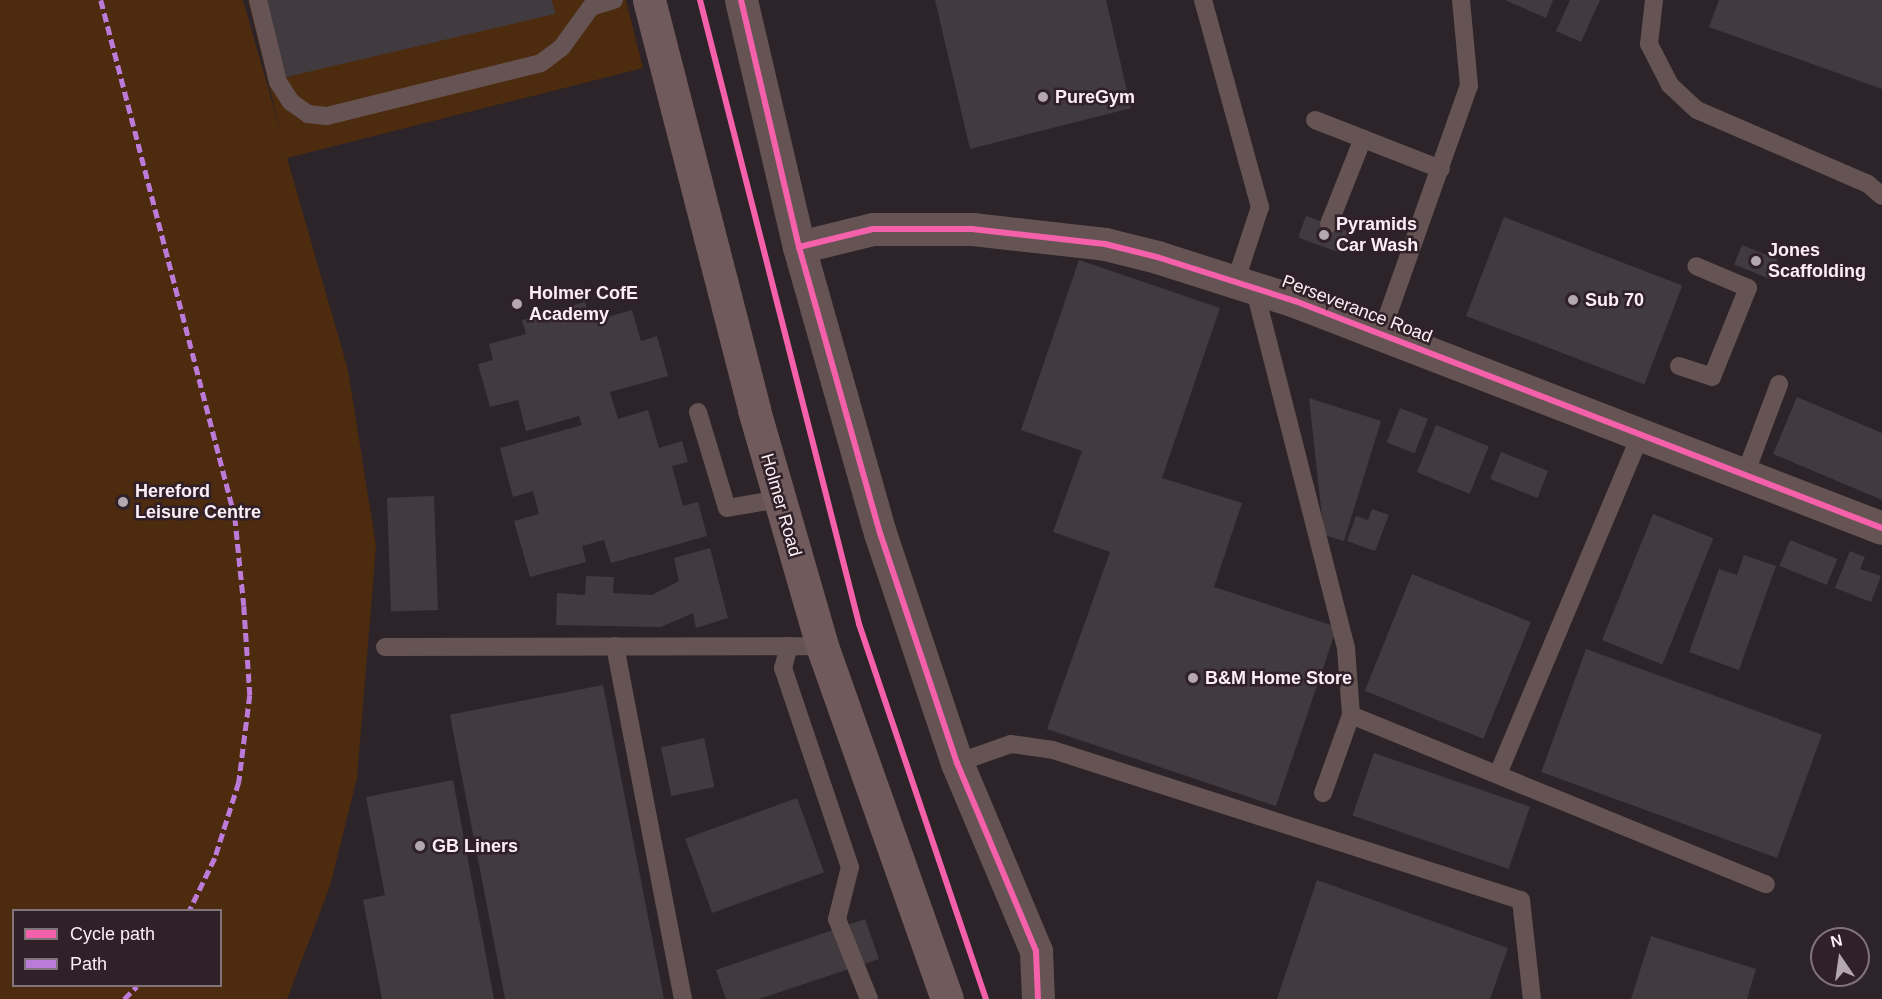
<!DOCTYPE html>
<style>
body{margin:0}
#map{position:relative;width:1882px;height:999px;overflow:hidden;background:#2c2428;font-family:Arial,sans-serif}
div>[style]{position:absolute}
.green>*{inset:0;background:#4d2b0e}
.building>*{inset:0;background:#413b40;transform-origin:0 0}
.service>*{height:18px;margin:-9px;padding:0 9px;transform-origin:9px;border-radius:9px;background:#655453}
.minor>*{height:33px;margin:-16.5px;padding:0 16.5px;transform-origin:16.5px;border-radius:16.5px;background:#655453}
.trunk>*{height:33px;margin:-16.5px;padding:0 16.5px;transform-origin:16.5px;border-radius:16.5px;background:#705a5b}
.quiet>*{height:4.5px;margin-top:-2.25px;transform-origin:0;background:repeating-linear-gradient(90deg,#bd7bd9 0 9px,transparent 0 13.5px)}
.cycleway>*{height:6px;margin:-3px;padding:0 3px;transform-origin:3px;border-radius:3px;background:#f560ab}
.dots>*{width:16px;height:16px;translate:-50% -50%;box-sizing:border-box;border:3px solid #302028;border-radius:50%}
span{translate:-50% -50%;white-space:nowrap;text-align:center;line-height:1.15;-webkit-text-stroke:5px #302028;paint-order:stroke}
.poi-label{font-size:18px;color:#fbeff5;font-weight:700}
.left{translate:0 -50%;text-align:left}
.street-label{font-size:18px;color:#fbeff5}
.legend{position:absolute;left:12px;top:909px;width:210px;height:78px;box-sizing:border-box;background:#302028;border:2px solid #81737a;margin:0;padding:8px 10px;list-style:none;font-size:18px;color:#fbeff5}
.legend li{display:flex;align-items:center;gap:12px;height:30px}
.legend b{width:30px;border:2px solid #81737a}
.north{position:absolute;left:1810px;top:927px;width:60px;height:60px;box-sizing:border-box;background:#302028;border:2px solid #81737a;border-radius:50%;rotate:347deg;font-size:16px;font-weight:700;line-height:24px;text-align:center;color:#fbeff5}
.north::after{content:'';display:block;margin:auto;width:21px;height:27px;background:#b3a8ad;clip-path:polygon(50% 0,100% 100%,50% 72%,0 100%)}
</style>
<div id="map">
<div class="green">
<div style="clip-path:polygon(evenodd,0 0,243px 0,281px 133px,248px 0,626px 0,643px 68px,287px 158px,348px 370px,376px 546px,357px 778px,330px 886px,287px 999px,0 999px,0 0,14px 910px,220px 910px,220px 986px,14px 986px,14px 910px)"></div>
</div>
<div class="building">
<div style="clip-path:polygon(264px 0,552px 0,555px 14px,282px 78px)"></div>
<div style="clip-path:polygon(935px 0,1106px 0,1131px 108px,970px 149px)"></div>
<div style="clip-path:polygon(1505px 0,1553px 0,1546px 18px)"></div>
<div style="clip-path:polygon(1570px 0,1600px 0,1581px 42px,1556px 31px)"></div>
<div style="clip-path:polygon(1719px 0,1882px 0,1882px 89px,1709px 27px)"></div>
<div style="left:1306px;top:216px;width:47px;height:23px;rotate:20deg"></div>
<div style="left:1504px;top:217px;width:191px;height:106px;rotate:21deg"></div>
<div style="left:1742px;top:245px;width:38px;height:21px;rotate:22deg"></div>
<div style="clip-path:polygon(1079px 260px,1220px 308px,1162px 478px,1242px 503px,1214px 587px,1337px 627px,1276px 806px,1047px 729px,1110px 552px,1053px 532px,1082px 451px,1021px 430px)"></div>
<div style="clip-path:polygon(585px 302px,590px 322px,632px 310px,641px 341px,657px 336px,668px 376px,610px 392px,618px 419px,648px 410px,659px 448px,682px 441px,688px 462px,672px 466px,683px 506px,698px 502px,707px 536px,611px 563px,604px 540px,582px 546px,586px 562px,530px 577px,514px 521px,539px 514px,533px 491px,513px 497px,500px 448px,582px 425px,579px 416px,526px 431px,518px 400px,490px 407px,478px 364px,493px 360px,489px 344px,526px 334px,522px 320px)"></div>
<div style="clip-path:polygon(1797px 397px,1882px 433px,1882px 500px,1773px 454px)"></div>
<div style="clip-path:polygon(1309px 398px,1381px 421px,1344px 541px,1324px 535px)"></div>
<div style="left:1400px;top:408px;width:30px;height:37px;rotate:21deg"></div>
<div style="left:1436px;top:425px;width:57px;height:51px;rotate:22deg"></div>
<div style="left:1501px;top:452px;width:51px;height:29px;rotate:22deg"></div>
<div style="left:434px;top:496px;width:114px;height:47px;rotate:88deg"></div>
<div style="clip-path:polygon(1372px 509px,1389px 515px,1375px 551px,1347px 541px,1356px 516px,1368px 520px)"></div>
<div style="left:1653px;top:514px;width:65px;height:136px;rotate:22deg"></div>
<div style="left:1790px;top:540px;width:51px;height:28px;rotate:22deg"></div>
<div style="clip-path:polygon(710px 548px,728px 618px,696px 628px,693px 613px,661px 627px,556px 625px,557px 593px,585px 595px,586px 576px,614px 577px,613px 593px,652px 595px,679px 581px,674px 558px)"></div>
<div style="clip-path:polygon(1850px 551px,1865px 557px,1860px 569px,1881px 576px,1871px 602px,1835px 588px)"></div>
<div style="clip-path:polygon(1744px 555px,1776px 566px,1739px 670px,1689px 652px,1719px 569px,1737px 575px)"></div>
<div style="left:1412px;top:574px;width:128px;height:126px;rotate:22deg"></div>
<div style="left:1586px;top:649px;width:251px;height:131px;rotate:20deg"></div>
<div style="left:603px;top:685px;width:319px;height:156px;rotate:79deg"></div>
<div style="left:704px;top:738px;width:50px;height:44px;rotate:78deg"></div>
<div style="left:1374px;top:753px;width:165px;height:66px;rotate:19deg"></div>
<div style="clip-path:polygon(453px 780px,494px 999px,382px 999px,363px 900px,385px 895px,366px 797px)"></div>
<div style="left:797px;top:798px;width:79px;height:119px;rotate:70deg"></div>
<div style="clip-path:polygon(1317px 880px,1508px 948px,1490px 999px,1277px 999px)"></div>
<div style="clip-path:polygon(865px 919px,879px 959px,759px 999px,726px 999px,716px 970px)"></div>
<div style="clip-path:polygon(1651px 936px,1756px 969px,1747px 999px,1631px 999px)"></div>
</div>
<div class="service">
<div style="left:258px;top:0;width:84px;rotate:76.3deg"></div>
<div style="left:278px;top:82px;width:24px;rotate:57deg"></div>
<div style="left:291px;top:102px;width:21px;rotate:35deg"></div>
<div style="left:308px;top:114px;width:19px;rotate:6deg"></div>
<div style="left:327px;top:116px;width:220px;rotate:-13.9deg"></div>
<div style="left:541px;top:63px;width:26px;rotate:-37deg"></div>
<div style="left:562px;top:47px;width:49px;rotate:-54.1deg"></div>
<div style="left:591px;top:7px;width:24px;rotate:-17deg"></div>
<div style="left:1203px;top:0;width:215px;rotate:74.6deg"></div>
<div style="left:1260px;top:207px;width:77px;rotate:108.2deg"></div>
<div style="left:1654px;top:0;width:44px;rotate:96.5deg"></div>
<div style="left:1649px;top:44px;width:46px;rotate:62.9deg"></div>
<div style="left:1670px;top:85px;width:37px;rotate:43deg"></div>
<div style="left:1697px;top:110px;width:186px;rotate:23.4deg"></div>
<div style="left:1868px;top:184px;width:18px;rotate:41deg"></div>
<div style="left:1315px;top:120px;width:135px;rotate:21.3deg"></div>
<div style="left:1329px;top:224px;width:92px;rotate:-68.4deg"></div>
<div style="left:1254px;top:287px;width:373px;rotate:75.7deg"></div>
<div style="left:1346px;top:648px;width:67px;rotate:85.7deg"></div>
<div style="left:1351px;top:715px;width:83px;rotate:109.7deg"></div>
<div style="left:1381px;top:334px;width:263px;rotate:-70.5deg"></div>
<div style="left:1469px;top:86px;width:86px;rotate:-95.3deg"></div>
<div style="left:1679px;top:366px;width:35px;rotate:18deg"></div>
<div style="left:1712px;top:377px;width:96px;rotate:-68deg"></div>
<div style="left:1748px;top:288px;width:56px;rotate:-157.1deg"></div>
<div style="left:698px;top:412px;width:100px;rotate:73.2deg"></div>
<div style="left:727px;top:508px;width:54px;rotate:-9.6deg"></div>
<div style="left:1746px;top:472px;width:94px;rotate:-69.4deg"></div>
<div style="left:615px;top:646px;width:359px;rotate:79.1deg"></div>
<div style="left:789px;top:646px;width:23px;rotate:105deg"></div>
<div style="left:783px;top:668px;width:210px;rotate:71.4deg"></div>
<div style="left:850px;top:867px;width:54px;rotate:104deg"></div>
<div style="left:837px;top:919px;width:86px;rotate:68.2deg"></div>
<div style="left:385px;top:647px;width:437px;rotate:-0.1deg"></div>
<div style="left:1351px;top:715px;width:448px;rotate:22.2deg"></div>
<div style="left:957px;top:763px;width:57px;rotate:-19.4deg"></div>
<div style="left:1011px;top:744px;width:42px;rotate:8.1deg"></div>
<div style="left:1053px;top:750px;width:491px;rotate:17.8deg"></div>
<div style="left:1521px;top:900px;width:100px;rotate:83.7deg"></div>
<div style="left:1498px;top:774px;width:372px;rotate:-67.2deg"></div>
</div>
<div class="minor">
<div style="left:741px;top:0;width:254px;rotate:76.8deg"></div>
<div style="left:799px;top:247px;width:297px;rotate:74.2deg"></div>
<div style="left:880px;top:533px;width:243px;rotate:71.5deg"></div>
<div style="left:957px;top:763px;width:204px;rotate:67.2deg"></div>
<div style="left:1036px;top:951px;width:48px;rotate:87.6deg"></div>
<div style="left:799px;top:247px;width:76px;rotate:-13.7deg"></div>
<div style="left:873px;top:229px;width:99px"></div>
<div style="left:972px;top:229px;width:134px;rotate:6.4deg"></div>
<div style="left:1105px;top:244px;width:54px;rotate:14deg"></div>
<div style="left:1157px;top:257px;width:145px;rotate:17.7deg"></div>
<div style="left:1295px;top:301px;width:629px;rotate:21.14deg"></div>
</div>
<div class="trunk">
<div style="left:649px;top:0;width:423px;rotate:75.6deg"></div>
<div style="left:754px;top:410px;width:246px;rotate:73.9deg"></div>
<div style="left:822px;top:646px;width:374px;rotate:70.5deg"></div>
</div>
<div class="quiet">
<div style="left:101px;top:0;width:534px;rotate:75.47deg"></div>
<div style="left:235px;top:517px;width:89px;rotate:84.2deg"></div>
<div style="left:244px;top:606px;width:89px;rotate:86.1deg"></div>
<div style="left:250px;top:695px;width:88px;rotate:97.2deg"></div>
<div style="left:239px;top:782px;width:80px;rotate:107.5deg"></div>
<div style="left:215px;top:858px;width:58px;rotate:115.7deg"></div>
<div style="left:124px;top:999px;width:18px;rotate:-45deg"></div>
</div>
<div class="cycleway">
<div style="left:700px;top:0;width:644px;rotate:75.7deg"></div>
<div style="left:859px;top:624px;width:396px;rotate:71.3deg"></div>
<div style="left:741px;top:0;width:254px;rotate:76.8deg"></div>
<div style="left:799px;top:247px;width:297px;rotate:74.2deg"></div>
<div style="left:880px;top:533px;width:243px;rotate:71.5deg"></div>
<div style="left:957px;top:763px;width:204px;rotate:67.2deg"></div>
<div style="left:1036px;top:951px;width:48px;rotate:87.6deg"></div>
<div style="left:799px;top:247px;width:76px;rotate:-13.7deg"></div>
<div style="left:873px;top:229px;width:99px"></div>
<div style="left:972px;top:229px;width:134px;rotate:6.4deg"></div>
<div style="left:1105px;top:244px;width:54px;rotate:14deg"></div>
<div style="left:1157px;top:257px;width:145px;rotate:17.7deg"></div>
<div style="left:1295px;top:301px;width:629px;rotate:21.14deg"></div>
</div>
<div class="dots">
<div style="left:1043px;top:97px;background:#b3a8ad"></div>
<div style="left:1324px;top:235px;background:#b3a8ad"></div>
<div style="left:1756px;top:261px;background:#b3a8ad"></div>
<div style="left:1573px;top:300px;background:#b3a8ad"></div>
<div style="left:517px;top:304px;background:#b3a8ad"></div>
<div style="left:123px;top:502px;background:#b3a8ad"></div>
<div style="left:1193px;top:678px;background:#b3a8ad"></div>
<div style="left:420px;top:846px;background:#b3a8ad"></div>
</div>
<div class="poi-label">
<span class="left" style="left:1055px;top:97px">PureGym</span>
<span class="left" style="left:1336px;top:235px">Pyramids<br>Car Wash</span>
<span class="left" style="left:1768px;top:261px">Jones<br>Scaffolding</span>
<span class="left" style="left:529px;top:304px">Holmer CofE<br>Academy</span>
<span class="left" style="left:1585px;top:300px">Sub 70</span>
<span class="left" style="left:135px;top:502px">Hereford<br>Leisure Centre</span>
<span class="left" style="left:1205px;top:678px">B&amp;M Home Store</span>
<span class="left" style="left:432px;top:846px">GB Liners</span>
</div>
<div class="street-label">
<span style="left:1357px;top:309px;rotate:21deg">Perseverance Road</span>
<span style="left:781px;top:505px;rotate:74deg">Holmer Road</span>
</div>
<ul class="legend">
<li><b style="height:8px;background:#f560ab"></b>Cycle path</li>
<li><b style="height:8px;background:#bd7bd9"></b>Path</li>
</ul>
<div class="north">N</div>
</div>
